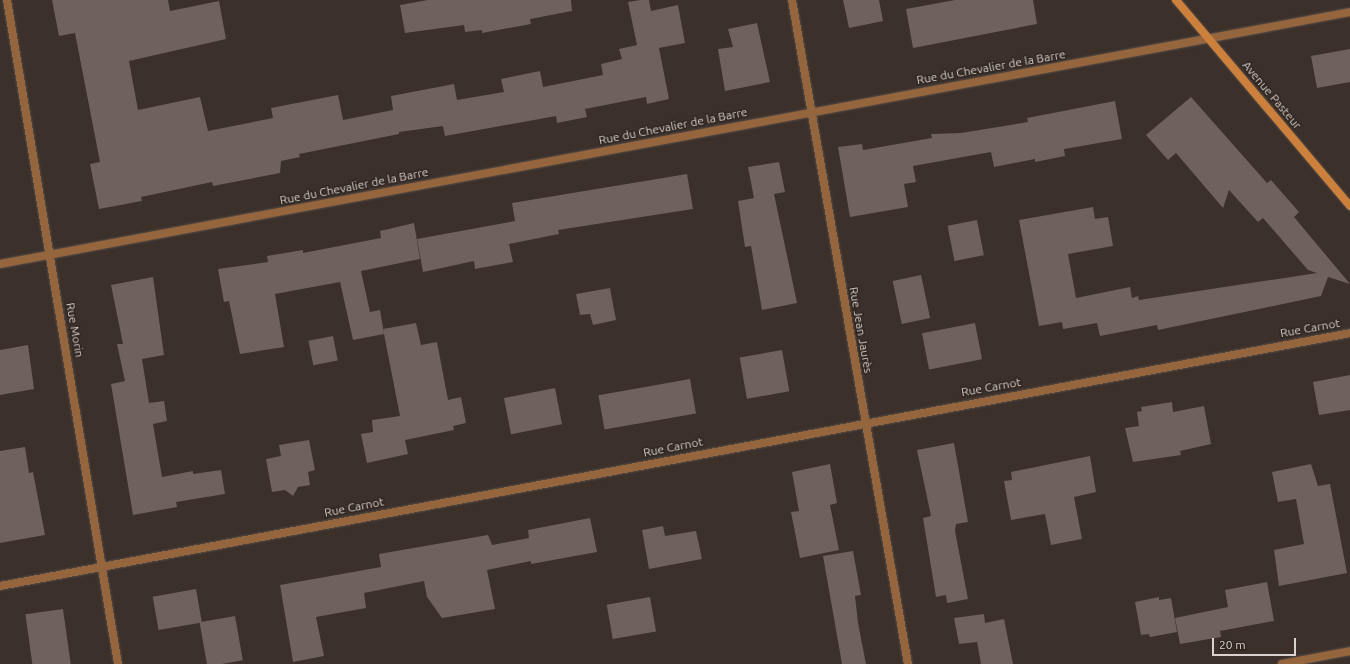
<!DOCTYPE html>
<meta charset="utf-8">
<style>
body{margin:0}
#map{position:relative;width:1350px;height:664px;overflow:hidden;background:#3b302a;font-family:Ubuntu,sans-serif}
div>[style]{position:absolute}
.building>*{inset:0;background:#6f615e;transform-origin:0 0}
.roads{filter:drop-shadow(0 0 1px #574d48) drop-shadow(0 0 1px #574d48)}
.street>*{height:8px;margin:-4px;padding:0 4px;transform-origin:4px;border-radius:4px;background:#95653d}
.secondary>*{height:8px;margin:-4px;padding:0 4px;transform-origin:4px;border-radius:4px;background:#cc803b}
span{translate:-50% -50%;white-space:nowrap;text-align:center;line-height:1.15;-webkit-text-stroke:3px #302620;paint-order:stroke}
.street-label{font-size:12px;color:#d9d2ce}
.scale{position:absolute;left:1212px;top:638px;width:84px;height:18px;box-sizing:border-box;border:2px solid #d9d2ce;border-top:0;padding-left:5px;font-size:12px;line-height:14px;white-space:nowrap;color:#d9d2ce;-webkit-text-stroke:3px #302620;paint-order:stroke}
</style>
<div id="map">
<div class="building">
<div style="clip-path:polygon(52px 0,168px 0,170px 11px,219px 1px,226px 39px,129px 61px,138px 110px,200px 97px,208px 131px,273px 118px,271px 108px,338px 95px,343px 120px,393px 110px,391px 96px,454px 84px,457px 100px,504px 92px,501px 79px,540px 71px,543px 87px,603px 75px,601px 64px,622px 59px,619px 49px,637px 45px,628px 2px,640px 0,649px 0,651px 11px,678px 5px,685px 43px,659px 48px,669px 99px,647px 104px,646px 97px,585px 109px,587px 117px,557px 123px,556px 116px,445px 136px,443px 126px,399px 132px,399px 134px,299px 154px,300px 157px,281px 161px,280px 173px,213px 186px,212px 182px,141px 197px,142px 201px,99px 209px,90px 164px,100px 162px,75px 33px,59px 36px)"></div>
<div style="clip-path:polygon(428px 0,571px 0,572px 11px,530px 19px,531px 24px,482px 33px,482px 30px,465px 32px,464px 25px,405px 33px,400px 5px)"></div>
<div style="clip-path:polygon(843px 0,879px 0,883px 21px,849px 28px)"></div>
<div style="clip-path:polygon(955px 0,1033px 0,1037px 24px,913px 48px,906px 9px)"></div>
<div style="clip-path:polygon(757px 23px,770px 82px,725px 91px,718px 49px,733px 47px,728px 29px)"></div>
<div style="clip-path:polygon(1350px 49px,1350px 82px,1317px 88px,1311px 56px)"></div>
<div style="clip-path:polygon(1191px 97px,1267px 183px,1271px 180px,1299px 212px,1294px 217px,1350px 284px,1328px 277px,1321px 296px,1158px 330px,1157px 325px,1100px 336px,1097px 323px,1063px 329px,1062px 322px,1039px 326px,1019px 220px,1093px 207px,1095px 219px,1108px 217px,1113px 246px,1068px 254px,1076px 298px,1130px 287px,1132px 298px,1138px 296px,1139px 300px,1317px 273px,1308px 270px,1263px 218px,1258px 222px,1229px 190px,1223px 208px,1176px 153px,1168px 160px,1146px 135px)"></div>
<div style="clip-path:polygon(1115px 101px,1122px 139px,1064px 149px,1065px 156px,1035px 162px,1035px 159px,994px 167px,991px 152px,913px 166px,916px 182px,904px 184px,908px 207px,850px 217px,838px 147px,862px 144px,863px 150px,932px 138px,931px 134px,961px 133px,1028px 122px,1027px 118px)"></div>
<div style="clip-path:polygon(779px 162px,785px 192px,774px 194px,797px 303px,762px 310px,751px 246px,745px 247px,738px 201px,754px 198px,748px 167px)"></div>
<div style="clip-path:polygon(687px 174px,693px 209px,558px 230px,559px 234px,509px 244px,513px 262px,475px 269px,474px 261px,423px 272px,417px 239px,515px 221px,512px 203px)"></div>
<div style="left:977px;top:220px;width:36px;height:30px;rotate:79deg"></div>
<div style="clip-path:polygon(414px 223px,420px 259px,361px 271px,370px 312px,380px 310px,384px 334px,353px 340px,340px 282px,275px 294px,284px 347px,240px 354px,229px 301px,224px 302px,218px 269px,268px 262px,267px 256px,303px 250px,303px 253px,381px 238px,380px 231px)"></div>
<div style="left:921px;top:275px;width:44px;height:29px;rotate:78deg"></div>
<div style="clip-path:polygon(153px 277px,164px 355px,142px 359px,149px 403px,164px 401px,167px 421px,153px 424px,162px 477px,193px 471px,193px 474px,221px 470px,225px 494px,176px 502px,177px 507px,133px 515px,111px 384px,125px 381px,117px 344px,123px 344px,111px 285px)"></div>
<div style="clip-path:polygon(610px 288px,616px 320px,593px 325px,590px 314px,580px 315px,576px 294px)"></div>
<div style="clip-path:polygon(416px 323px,421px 345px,437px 342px,448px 400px,461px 397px,466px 423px,453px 426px,454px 430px,405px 440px,408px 454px,367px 463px,361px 434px,373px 432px,372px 420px,400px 416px,383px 329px)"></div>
<div style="left:975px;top:323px;width:37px;height:54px;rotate:79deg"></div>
<div style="left:333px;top:336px;width:25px;height:25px;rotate:79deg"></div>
<div style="clip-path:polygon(28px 345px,34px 389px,0 395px,0 350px)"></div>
<div style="left:782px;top:350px;width:42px;height:43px;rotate:80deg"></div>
<div style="clip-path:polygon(1350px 375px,1350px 410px,1319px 415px,1313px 382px)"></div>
<div style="left:690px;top:379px;width:35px;height:93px;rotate:80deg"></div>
<div style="left:555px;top:388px;width:37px;height:52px;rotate:79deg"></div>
<div style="clip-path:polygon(1172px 402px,1173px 412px,1204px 406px,1211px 444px,1180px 451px,1181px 455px,1133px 462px,1125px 428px,1139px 426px,1137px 412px,1142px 411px,1141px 407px)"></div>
<div style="clip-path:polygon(309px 440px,315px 470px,308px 472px,310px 485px,298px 487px,293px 496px,285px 490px,272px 492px,266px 459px,281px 456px,279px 445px)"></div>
<div style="clip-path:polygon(954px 443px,968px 522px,956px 524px,955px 531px,968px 599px,947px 603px,946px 595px,936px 597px,923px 518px,931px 516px,917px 450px)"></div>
<div style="clip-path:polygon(25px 447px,29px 473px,33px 472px,45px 535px,0 543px,0 451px)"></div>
<div style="clip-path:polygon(1090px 456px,1096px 492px,1074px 497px,1082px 539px,1051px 545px,1045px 514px,1011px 520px,1004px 481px,1012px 480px,1011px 472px)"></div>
<div style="clip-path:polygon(830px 464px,837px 503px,830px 505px,839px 550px,800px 558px,791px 512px,799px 511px,792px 472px)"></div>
<div style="clip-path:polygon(1311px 464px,1318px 486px,1330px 484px,1347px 573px,1279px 586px,1274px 550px,1304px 544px,1296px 499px,1278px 502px,1272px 472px)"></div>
<div style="clip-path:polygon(590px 518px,597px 552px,531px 564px,531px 561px,487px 570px,495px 609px,442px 618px,427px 597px,424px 581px,364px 593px,366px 608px,316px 617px,324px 656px,293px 662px,280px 585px,381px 567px,379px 554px,488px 535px,492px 545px,529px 538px,528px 530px)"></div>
<div style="clip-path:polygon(663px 526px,665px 536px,696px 531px,702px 559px,649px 569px,642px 530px)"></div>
<div style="clip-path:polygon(853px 551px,861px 595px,855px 596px,858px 623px,866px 664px,842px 664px,823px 556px)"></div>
<div style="clip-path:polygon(1267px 582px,1274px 621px,1220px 631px,1221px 637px,1180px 644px,1175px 618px,1228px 607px,1225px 590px)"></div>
<div style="left:196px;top:589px;width:34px;height:44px;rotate:80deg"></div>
<div style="left:650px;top:597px;width:35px;height:44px;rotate:80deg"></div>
<div style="clip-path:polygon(1159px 597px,1159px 600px,1171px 598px,1177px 632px,1150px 637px,1149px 634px,1141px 635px,1135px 602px)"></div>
<div style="left:63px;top:609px;width:56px;height:38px;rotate:82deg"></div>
<div style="clip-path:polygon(984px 614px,985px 623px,1004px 619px,1013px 664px,981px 664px,977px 642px,959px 644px,954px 618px)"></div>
<div style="left:235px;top:616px;width:45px;height:36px;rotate:80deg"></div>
</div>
<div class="roads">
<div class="street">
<div style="left:7px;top:0;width:673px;rotate:80.51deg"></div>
<div style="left:792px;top:0;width:674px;rotate:80.09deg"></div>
<div style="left:0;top:264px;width:1373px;rotate:-10.57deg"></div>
<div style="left:0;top:586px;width:1374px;rotate:-10.61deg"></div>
<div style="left:1282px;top:664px;width:69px;rotate:-10.8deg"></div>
</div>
<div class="secondary">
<div style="left:1176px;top:0;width:270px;rotate:49.8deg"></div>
</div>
</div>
<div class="street-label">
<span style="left:991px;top:67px;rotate:-10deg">Rue du Chevalier de la Barre</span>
<span style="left:1272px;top:95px;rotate:50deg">Avenue Pasteur</span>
<span style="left:673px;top:126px;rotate:-11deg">Rue du Chevalier de la Barre</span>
<span style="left:354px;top:186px;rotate:-11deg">Rue du Chevalier de la Barre</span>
<span style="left:1310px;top:328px;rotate:-10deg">Rue Carnot</span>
<span style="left:75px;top:330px;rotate:80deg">Rue Morin</span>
<span style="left:861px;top:330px;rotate:80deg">Rue Jean Jaurès</span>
<span style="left:991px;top:387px;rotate:-10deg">Rue Carnot</span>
<span style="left:673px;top:447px;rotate:-11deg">Rue Carnot</span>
<span style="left:354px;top:507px;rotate:-11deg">Rue Carnot</span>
</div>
<div class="scale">20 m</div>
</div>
